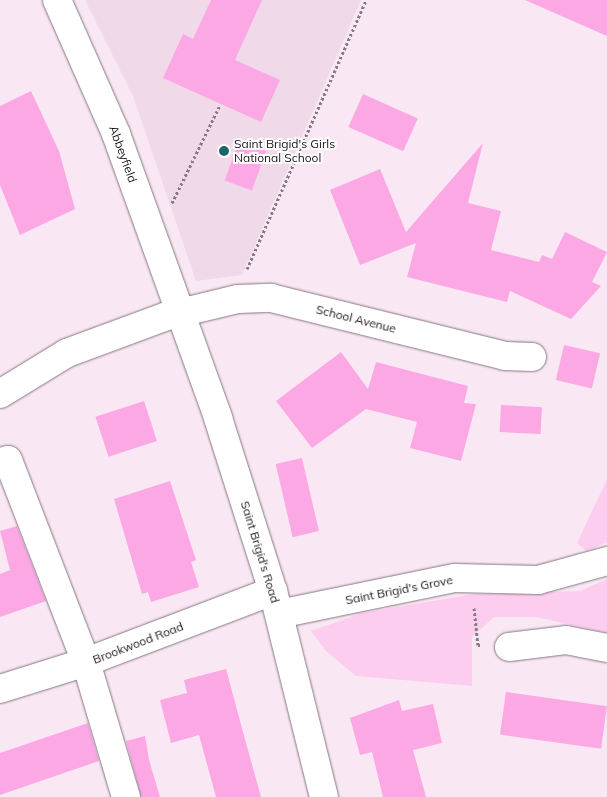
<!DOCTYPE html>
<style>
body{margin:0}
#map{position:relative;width:607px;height:797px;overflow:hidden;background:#f9e8f4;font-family:Mulish,sans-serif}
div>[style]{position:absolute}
.built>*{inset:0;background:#f0d9e9}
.green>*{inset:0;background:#fdcdef}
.building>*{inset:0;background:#fba8e5;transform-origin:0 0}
.path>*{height:3px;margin-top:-1.5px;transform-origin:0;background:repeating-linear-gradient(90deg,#867b82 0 2.5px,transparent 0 5px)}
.roads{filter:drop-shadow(0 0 1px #857781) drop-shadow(0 0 1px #857781)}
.minor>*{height:28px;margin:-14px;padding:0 14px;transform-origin:14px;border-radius:14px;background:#fff}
.dots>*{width:14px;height:14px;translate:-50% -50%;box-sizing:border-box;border:2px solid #fff;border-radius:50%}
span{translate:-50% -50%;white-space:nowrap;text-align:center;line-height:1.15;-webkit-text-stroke:4px #fff;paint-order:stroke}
.poi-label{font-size:12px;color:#1a1418}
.left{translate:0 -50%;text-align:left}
.street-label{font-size:12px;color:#1a1418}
</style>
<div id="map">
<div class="built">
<div style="clip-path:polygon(85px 0,361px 0,242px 275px,196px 281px,133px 96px)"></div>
</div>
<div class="green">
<div style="clip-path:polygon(607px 479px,607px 542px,587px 551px,577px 543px)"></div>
<div style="clip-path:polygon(607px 579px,607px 633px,536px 617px,494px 617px,472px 637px,472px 686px,356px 676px,326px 651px,311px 631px,362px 613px,474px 594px,580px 591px)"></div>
</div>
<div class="building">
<div style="clip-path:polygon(211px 0,262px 0,235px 60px,280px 80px,261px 122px,163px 78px,183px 34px,193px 39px)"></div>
<div style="clip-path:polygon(525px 0,607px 0,607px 36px)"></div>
<div style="clip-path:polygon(31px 91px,59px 151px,75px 209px,20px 235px,0 185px,0 106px)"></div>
<div style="left:363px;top:94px;width:60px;height:36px;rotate:24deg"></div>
<div style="left:239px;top:141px;width:29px;height:42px;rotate:20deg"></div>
<div style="clip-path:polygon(483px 143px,468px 203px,501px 211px,491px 250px,539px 262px,542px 255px,552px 259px,565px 232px,607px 252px,592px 282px,601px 286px,571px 319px,510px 291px,507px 302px,407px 277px,416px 243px,360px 265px,330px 190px,380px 169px,406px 232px)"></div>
<div style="left:564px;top:345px;width:37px;height:36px;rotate:13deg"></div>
<div style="clip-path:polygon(341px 352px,368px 389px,376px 362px,468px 386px,464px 403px,476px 404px,461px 461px,410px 448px,417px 422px,366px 409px,312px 448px,276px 401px)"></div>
<div style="left:144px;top:401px;width:42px;height:51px;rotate:72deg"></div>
<div style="left:501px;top:405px;width:41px;height:27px;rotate:3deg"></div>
<div style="left:302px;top:458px;width:75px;height:27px;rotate:77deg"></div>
<div style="clip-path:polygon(170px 481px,196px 560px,191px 562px,199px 587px,151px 602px,148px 592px,142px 594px,114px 499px)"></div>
<div style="clip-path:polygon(17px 526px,46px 601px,0 617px,0 574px,10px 570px,0 531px)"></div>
<div style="clip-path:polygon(226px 669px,243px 732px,261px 797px,216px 797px,199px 735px,171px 743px,160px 700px,187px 693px,184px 680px)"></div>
<div style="left:506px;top:692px;width:102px;height:43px;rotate:8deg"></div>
<div style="clip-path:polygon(399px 700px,402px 711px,433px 704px,442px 743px,413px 750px,426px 797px,383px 797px,372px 752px,360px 755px,350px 718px)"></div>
<div style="clip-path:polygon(88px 723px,99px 761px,0 795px,0 753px)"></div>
<div style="clip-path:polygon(145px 736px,149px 760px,160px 797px,141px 797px,126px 741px)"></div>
</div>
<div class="path">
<div style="left:172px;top:203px;width:109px;rotate:-63.9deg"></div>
<div style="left:247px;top:269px;width:294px;rotate:-66.1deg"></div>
<div style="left:474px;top:608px;width:37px;rotate:84deg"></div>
<div style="left:478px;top:645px;width:3px"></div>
</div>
<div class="roads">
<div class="minor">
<div style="left:57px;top:0;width:146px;rotate:66.2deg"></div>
<div style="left:116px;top:134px;width:302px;rotate:70.2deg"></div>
<div style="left:218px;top:418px;width:182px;rotate:72.4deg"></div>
<div style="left:273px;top:591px;width:212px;rotate:76.1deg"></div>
<div style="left:0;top:394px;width:79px;rotate:-31.5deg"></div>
<div style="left:67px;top:353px;width:107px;rotate:-20.3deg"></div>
<div style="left:167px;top:316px;width:73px;rotate:-13.5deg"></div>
<div style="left:238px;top:299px;width:33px;rotate:-2deg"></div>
<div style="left:271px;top:298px;width:241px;rotate:13.9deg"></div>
<div style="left:505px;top:356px;width:27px;rotate:2deg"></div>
<div style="left:0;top:462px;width:8px;rotate:-14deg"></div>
<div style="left:8px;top:460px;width:217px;rotate:68.9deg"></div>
<div style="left:86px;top:662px;width:141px;rotate:73.5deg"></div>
<div style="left:279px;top:614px;width:180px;rotate:-11.6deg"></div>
<div style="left:455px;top:578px;width:83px;rotate:1.4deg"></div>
<div style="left:538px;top:580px;width:72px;rotate:-15.4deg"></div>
<div style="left:509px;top:647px;width:57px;rotate:-7deg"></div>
<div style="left:566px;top:640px;width:42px;rotate:11deg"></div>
<div style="left:0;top:689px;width:90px;rotate:-17.4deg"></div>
<div style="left:86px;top:662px;width:200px;rotate:-20.8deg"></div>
</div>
</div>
<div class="dots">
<div style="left:224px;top:151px;background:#196768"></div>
</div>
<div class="poi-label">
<span class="left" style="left:234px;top:151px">Saint Brigid's Girls<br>National School</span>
</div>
<div class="street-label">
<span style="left:123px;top:154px;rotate:70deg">Abbeyfield</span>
<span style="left:356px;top:319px;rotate:14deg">School Avenue</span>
<span style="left:260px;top:552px;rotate:73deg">Saint Brigid's Road</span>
<span style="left:399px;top:590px;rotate:-11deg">Saint Brigid's Grove</span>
<span style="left:138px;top:643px;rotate:-21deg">Brookwood Road</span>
</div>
</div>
